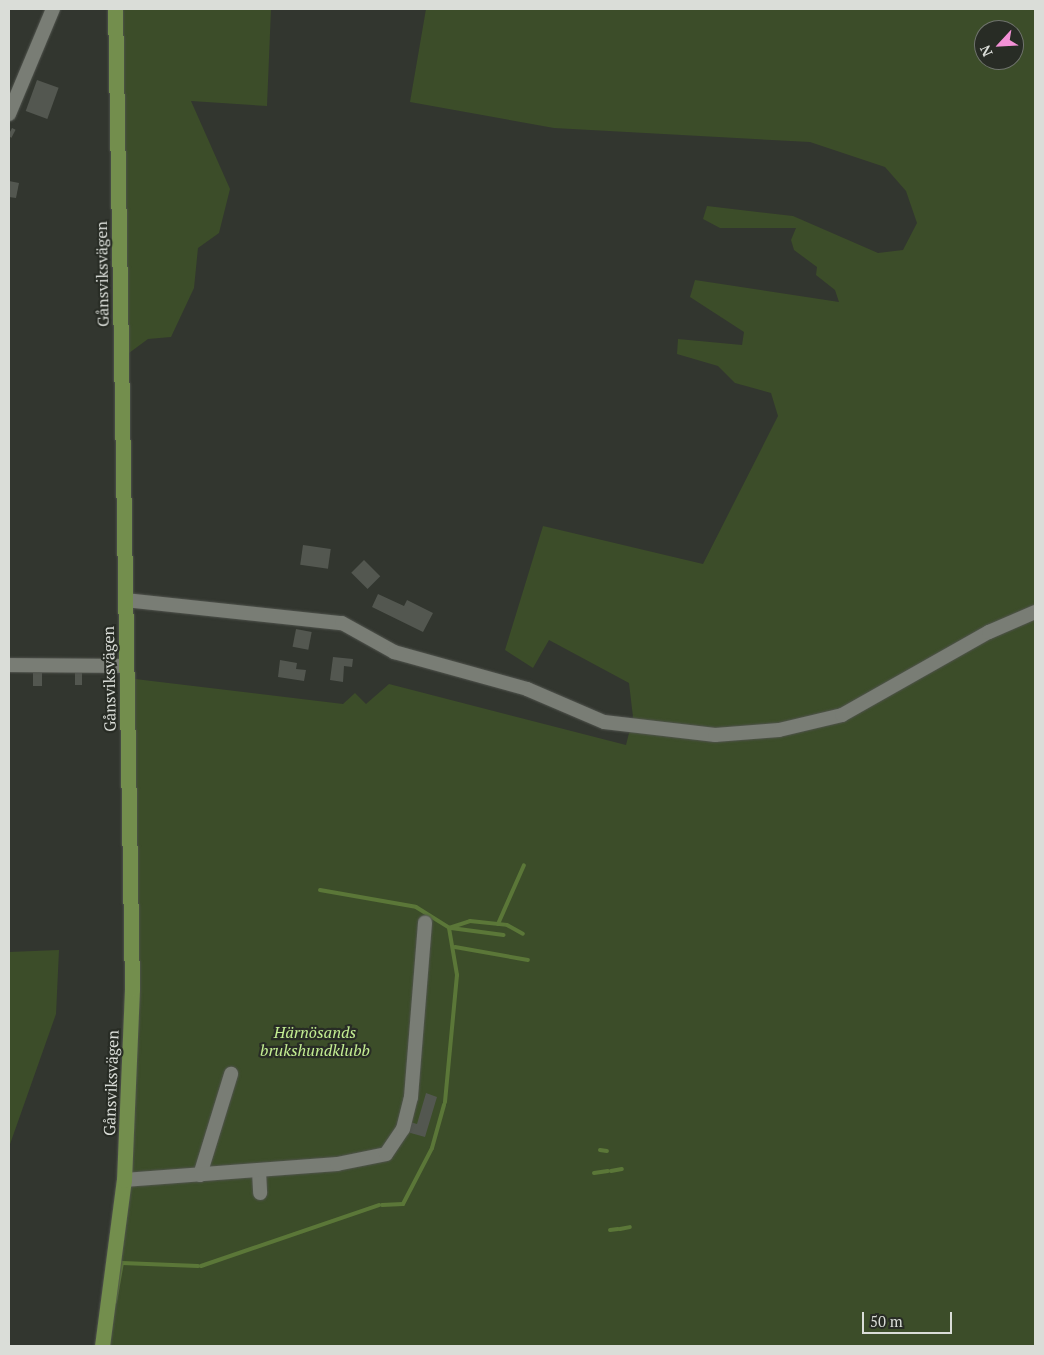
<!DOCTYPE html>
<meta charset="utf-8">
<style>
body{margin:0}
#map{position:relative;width:1044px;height:1355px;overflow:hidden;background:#32362f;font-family:"PT Serif",serif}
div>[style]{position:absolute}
.green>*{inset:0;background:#3c4d29}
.stream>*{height:4px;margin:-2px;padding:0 2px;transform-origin:2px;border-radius:2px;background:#5b7738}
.building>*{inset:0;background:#535750;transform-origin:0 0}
.roads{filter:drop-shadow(0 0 1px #50534d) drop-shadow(0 0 1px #50534d)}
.minor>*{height:14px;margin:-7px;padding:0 7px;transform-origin:7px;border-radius:7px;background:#797d75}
.major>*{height:15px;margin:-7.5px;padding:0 7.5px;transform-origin:7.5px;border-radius:7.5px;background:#738e4d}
span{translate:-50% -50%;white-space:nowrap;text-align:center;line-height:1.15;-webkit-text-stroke:4.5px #282c25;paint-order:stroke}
.street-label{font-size:16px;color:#daddd8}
.park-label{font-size:16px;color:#c3ed92;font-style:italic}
.frame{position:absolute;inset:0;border:10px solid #daddd8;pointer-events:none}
.north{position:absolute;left:974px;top:20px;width:50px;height:50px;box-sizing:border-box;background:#282c25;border:1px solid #6f736d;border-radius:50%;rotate:245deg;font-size:14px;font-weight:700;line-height:20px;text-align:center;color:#daddd8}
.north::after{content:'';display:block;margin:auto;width:18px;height:22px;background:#f391d6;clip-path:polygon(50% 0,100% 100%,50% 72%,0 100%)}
.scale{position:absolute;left:862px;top:1312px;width:90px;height:22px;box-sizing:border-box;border:2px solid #daddd8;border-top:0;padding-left:6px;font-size:15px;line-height:18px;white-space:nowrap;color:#daddd8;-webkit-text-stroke:4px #282c25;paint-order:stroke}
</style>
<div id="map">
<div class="green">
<div style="clip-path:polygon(123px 9px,271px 9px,267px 106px,191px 101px,230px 189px,219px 233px,198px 248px,194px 288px,171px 337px,148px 339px,129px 353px,122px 324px)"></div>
<div style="clip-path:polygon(evenodd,426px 9px,1035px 9px,1035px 1346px,106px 1346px,132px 1163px,135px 679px,343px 704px,355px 693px,366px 704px,389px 684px,626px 745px,633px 717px,629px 683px,549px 640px,533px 668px,505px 650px,543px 526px,703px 564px,778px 416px,771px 393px,735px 383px,718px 366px,677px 354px,678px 339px,742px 345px,744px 332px,690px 297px,695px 280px,839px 302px,835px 290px,816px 275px,817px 267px,794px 250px,791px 240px,796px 228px,720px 228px,703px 219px,707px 206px,793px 216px,878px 253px,903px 250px,917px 223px,906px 191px,885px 167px,810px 142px,554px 128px,410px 102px,426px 9px,984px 30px,1014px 30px,1014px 60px,984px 60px,984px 30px)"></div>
<div style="clip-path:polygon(59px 950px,56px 1014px,9px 1147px,9px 952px)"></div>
</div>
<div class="stream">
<div style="left:320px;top:890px;width:97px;rotate:10deg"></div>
<div style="left:416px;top:907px;width:39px;rotate:32deg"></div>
<div style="left:449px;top:928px;width:48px;rotate:80.3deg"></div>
<div style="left:457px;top:975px;width:128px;rotate:95.4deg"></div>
<div style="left:498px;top:924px;width:64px;rotate:-66.2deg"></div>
<div style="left:449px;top:928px;width:22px;rotate:-18deg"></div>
<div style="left:470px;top:921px;width:37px;rotate:6deg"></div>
<div style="left:507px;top:925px;width:18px;rotate:29deg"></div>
<div style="left:451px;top:928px;width:53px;rotate:7.5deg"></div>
<div style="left:455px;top:947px;width:74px;rotate:10.1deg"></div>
<div style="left:600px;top:1150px;width:7px;rotate:8deg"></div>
<div style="left:611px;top:1171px;width:11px;rotate:-10deg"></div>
<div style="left:594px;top:1173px;width:14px;rotate:-8deg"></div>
<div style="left:382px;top:1205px;width:21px;rotate:-3deg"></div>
<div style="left:403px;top:1204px;width:63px;rotate:-62.6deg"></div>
<div style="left:432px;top:1148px;width:45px;rotate:-74.4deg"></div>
<div style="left:620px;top:1229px;width:10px;rotate:-11deg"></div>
<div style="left:610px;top:1230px;width:8px;rotate:-7deg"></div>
<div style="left:201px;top:1266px;width:188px;rotate:-18.9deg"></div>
<div style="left:115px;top:1302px;width:40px;rotate:-80deg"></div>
<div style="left:122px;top:1263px;width:76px;rotate:2.3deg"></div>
</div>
<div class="building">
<div style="left:37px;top:80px;width:23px;height:33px;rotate:20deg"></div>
<div style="left:12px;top:128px;width:4px;height:9px;rotate:27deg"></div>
<div style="clip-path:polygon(9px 181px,19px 183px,16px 198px,9px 197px)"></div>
<div style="left:303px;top:545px;width:28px;height:20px;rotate:8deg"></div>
<div style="left:364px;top:560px;width:23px;height:18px;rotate:45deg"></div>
<div style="clip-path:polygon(378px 594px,404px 606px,407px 600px,433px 613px,423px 632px,372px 607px)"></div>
<div style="left:296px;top:629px;width:16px;height:18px;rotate:11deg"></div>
<div style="clip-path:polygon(333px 657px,353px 659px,352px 667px,344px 666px,343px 682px,330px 680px)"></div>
<div style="clip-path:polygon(280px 660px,297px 663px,296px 669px,306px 670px,304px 681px,278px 677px)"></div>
<div style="left:33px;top:673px;width:9px;height:13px"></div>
<div style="left:75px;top:673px;width:7px;height:12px"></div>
<div style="clip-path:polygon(426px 1093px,437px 1097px,425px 1137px,407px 1132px,410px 1122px,417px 1124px)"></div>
</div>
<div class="roads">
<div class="minor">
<div style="left:9px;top:114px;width:114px;rotate:-67.3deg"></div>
<div style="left:125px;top:600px;width:218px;rotate:6.1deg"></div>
<div style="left:342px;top:623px;width:60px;rotate:29.1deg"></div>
<div style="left:394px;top:652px;width:138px;rotate:15.5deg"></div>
<div style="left:527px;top:689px;width:84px;rotate:23.2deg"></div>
<div style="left:604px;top:722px;width:112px;rotate:6.7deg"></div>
<div style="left:715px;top:735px;width:64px;rotate:-4.5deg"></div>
<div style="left:779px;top:730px;width:65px;rotate:-13.4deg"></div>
<div style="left:842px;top:715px;width:169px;rotate:-29.5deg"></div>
<div style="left:989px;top:632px;width:50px;rotate:-23.5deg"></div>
<div style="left:9px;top:665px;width:117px;rotate:0.5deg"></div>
<div style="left:259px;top:1171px;width:22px;rotate:87deg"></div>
<div style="left:200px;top:1175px;width:106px;rotate:-72.9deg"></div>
<div style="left:124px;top:1180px;width:214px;rotate:-4.3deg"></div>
<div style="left:337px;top:1164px;width:50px;rotate:-11.5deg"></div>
<div style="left:386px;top:1154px;width:30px;rotate:-56deg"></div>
<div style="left:403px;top:1129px;width:33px;rotate:-76deg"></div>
<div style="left:411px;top:1097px;width:175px;rotate:-85.4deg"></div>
</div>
<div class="major">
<div style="left:102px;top:1346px;width:167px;rotate:-82.5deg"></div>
<div style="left:124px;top:1180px;width:191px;rotate:-87.6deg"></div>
<div style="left:132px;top:989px;width:980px;rotate:-90.99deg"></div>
</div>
</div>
<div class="street-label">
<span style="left:102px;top:274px;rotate:-91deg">Gånsviksvägen</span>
<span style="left:109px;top:679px;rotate:-91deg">Gånsviksvägen</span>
<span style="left:111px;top:1083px;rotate:-88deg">Gånsviksvägen</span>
</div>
<div class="park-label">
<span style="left:315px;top:1041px">Härnösands<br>brukshundklubb</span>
</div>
<div class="frame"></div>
<div class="north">N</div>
<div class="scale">50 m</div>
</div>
